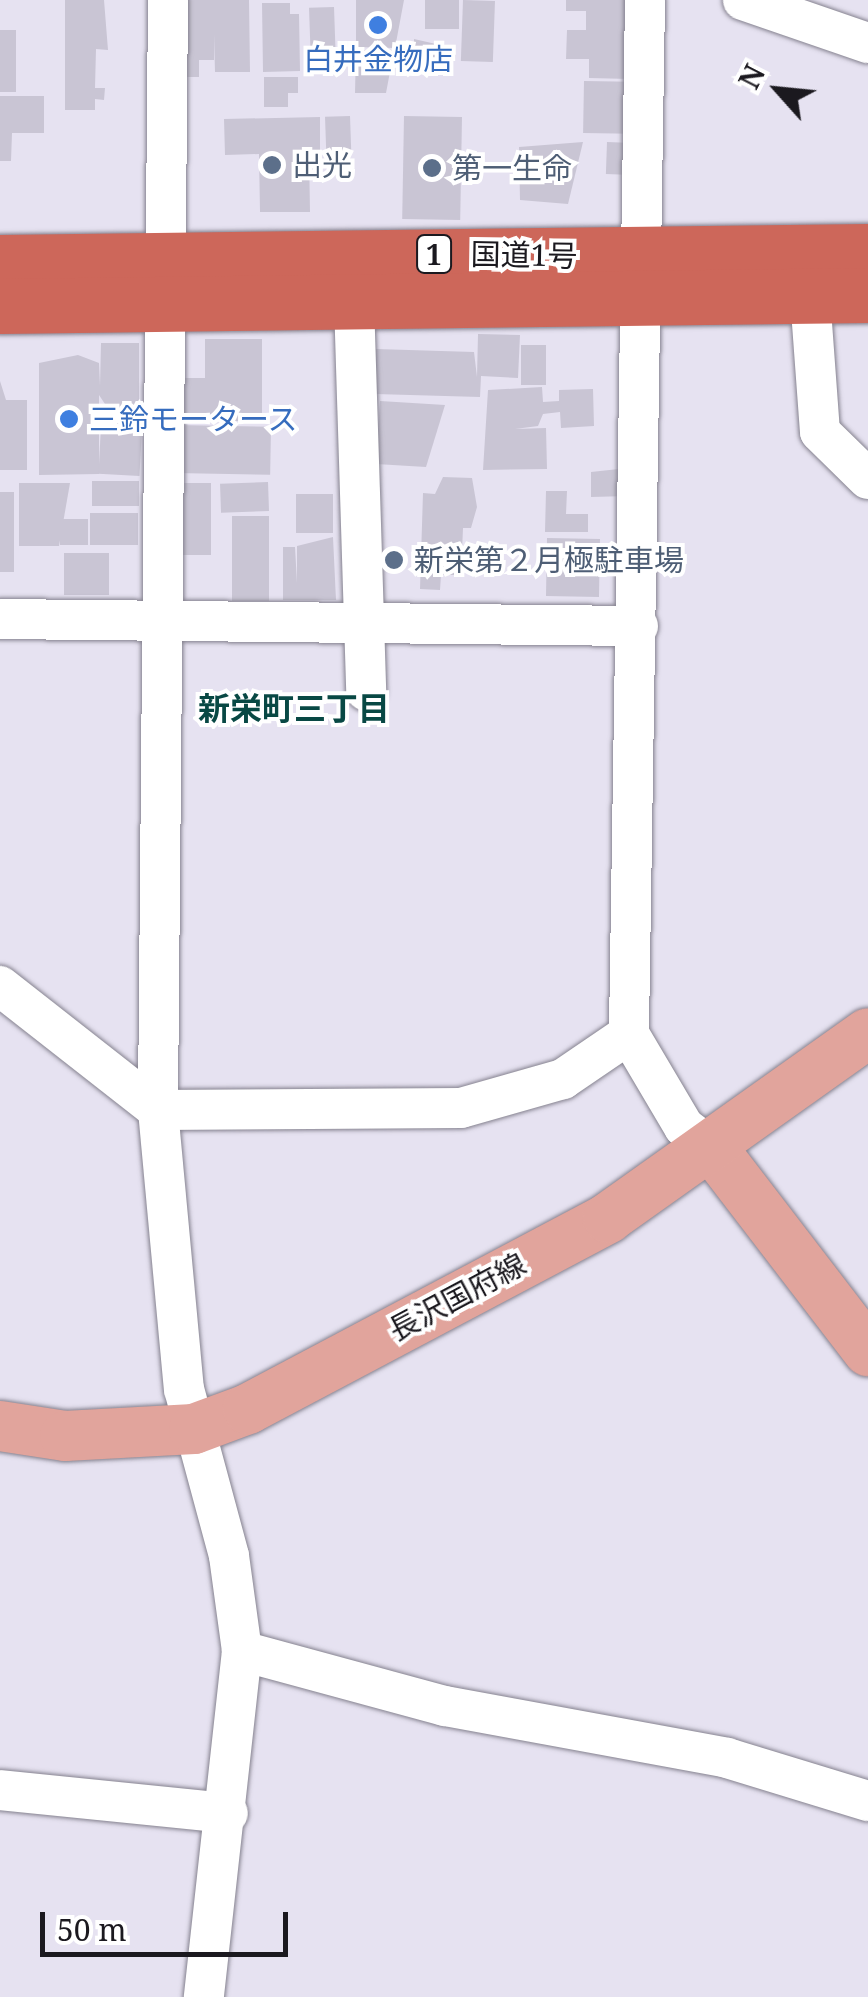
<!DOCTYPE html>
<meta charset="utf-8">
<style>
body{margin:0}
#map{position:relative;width:868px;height:1997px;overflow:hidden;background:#e6e2f1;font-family:"Noto Serif","Noto Sans JP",serif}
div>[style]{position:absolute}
.building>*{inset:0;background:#c9c5d4;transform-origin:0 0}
.roads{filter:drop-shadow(0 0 2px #85828f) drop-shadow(0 0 2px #85828f)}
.minor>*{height:40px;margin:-20px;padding:0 20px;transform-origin:20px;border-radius:20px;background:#fff}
.major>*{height:50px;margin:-25px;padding:0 25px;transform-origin:25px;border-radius:25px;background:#e1a49c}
.highway>*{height:55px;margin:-27.5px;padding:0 27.5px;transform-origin:27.5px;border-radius:27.5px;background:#cd675a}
.dots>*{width:28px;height:28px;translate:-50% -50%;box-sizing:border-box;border:5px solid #fff;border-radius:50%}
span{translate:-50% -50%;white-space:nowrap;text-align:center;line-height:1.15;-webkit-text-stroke:8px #fff;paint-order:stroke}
.shield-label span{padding:2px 8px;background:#fff;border:2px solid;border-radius:8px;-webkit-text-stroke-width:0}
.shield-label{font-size:28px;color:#1b191f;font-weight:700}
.shop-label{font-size:30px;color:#366cbe}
.left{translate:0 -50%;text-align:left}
.service-label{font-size:30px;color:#4e5e75}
.street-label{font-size:30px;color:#1b191f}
.neighbourhood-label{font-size:32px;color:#084844;font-weight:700}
.north{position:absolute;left:728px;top:40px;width:100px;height:100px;-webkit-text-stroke:8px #fff;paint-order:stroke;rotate:297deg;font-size:28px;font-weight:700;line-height:40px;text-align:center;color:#1b191f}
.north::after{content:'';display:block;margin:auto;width:35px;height:45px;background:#1b191f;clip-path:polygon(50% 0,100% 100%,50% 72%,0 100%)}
.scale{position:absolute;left:40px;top:1912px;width:248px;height:45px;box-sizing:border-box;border:5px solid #1b191f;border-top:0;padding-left:12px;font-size:30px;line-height:35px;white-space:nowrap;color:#1b191f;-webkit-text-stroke:8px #fff;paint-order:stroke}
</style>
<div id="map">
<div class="building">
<div style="clip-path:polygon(65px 0,104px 0,108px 50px,96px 49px,95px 88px,105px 88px,104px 100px,95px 99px,95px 110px,65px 110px)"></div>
<div style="clip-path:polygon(184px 0,249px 0,250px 72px,215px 72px,214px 34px,214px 60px,199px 60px,199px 77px,183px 77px)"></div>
<div style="clip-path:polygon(356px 0,404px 0,395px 48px,356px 47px)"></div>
<div style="left:425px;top:0;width:34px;height:29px"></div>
<div style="left:463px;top:0;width:32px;height:61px;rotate:2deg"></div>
<div style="clip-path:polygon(566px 0,631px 0,630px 79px,589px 78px,589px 59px,566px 59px,567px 30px,586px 30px,586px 11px,566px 11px)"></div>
<div style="clip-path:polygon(262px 3px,290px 3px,290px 14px,299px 14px,300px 71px,263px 72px)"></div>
<div style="left:334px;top:7px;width:54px;height:25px;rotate:88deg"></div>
<div style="left:0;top:30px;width:16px;height:62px"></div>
<div style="clip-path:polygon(414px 39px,436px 44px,435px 63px,414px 63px)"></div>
<div style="clip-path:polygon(356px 50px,394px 50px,386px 93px,355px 93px)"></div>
<div style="clip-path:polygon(264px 77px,298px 77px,298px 93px,288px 93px,288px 107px,264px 107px)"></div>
<div style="left:584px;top:81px;width:47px;height:52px;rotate:1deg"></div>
<div style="clip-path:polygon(0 96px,44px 96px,44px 133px,12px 133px,11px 161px,0 161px)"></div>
<div style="left:350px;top:116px;width:37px;height:25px;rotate:88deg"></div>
<div style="left:404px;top:116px;width:58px;height:103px;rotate:1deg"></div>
<div style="clip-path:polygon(320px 117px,320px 153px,309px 153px,310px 212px,260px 212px,259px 154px,225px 155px,224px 119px)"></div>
<div style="clip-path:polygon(583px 142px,568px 204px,520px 200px,519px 147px)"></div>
<div style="left:607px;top:142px;width:26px;height:32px;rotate:2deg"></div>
<div style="clip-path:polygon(478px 334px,520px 335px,518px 378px,481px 376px,480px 397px,375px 394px,376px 349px,474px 352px,477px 377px)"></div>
<div style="clip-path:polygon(205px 339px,262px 339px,262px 421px,173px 421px,174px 378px,205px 378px)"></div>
<div style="clip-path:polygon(101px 343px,139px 343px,139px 406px,107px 407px,99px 395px,99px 474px,39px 475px,39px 363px,78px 355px,99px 363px,100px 386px)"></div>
<div style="left:521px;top:345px;width:25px;height:40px"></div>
<div style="clip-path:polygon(0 381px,6px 400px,27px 400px,27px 470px,0 470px)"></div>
<div style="clip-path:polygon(542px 387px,543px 402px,559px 401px,559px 390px,593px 389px,594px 426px,561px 428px,560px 412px,543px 414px,538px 426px,515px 429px,546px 428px,547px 469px,483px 470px,488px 390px)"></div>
<div style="clip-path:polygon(380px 401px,445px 405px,426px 467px,376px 464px)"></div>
<div style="left:143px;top:408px;width:68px;height:41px;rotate:93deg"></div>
<div style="left:175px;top:425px;width:96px;height:48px;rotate:1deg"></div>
<div style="clip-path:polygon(628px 468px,628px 496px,591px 497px,591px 472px)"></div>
<div style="clip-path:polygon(443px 477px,472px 478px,477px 507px,471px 528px,463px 528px,461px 575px,441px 575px,440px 590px,420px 589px,423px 493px,435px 494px)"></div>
<div style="left:92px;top:481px;width:47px;height:25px"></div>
<div style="left:268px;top:482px;width:29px;height:48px;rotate:88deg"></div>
<div style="clip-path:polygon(19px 483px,70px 483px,59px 546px,19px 546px)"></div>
<div style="left:177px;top:483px;width:34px;height:72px"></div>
<div style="clip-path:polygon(546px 491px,567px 491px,566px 514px,588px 514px,588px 532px,545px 532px)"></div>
<div style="left:0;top:492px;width:14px;height:80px"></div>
<div style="left:296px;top:494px;width:37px;height:39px"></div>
<div style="left:90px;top:513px;width:48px;height:32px"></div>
<div style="left:232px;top:516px;width:37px;height:85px"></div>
<div style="left:60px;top:519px;width:28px;height:26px"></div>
<div style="clip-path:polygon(333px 537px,336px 600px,283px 600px,283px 547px,295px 547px,297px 583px,297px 546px)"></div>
<div style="left:547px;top:538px;width:53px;height:58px;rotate:1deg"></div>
<div style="left:64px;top:553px;width:45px;height:42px"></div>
</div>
<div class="roads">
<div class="minor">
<div style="left:168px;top:0;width:1110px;rotate:90.52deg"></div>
<div style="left:158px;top:1110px;width:280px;rotate:84.7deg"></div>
<div style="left:184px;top:1389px;width:173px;rotate:74.9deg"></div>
<div style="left:229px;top:1556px;width:96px;rotate:82.2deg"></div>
<div style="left:242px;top:1651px;width:348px;rotate:96.3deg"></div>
<div style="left:645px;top:0;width:1034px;rotate:90.89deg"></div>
<div style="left:629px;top:1034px;width:108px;rotate:59.4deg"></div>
<div style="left:684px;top:1127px;width:36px;rotate:37deg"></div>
<div style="left:743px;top:0;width:132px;rotate:19deg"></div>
<div style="left:810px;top:296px;width:136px;rotate:85.8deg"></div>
<div style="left:820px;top:432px;width:67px;rotate:44.4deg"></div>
<div style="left:354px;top:302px;width:389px;rotate:88.2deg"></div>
<div style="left:0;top:619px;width:638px;rotate:0.63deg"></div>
<div style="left:0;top:986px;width:201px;rotate:38.1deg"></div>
<div style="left:158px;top:1110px;width:303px;rotate:-0.4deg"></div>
<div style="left:461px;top:1108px;width:106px;rotate:-15.9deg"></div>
<div style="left:563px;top:1079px;width:80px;rotate:-34.3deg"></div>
<div style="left:242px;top:1651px;width:210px;rotate:15.2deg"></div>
<div style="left:445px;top:1706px;width:287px;rotate:10.4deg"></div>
<div style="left:727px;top:1758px;width:147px;rotate:17deg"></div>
<div style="left:0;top:1790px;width:229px;rotate:5.8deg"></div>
</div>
<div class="major">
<div style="left:713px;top:1149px;width:255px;rotate:52.5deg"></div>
<div style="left:0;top:1426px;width:66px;rotate:8.7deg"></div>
<div style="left:65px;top:1436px;width:129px;rotate:-3.1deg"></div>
<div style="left:194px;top:1429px;width:58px;rotate:-20.3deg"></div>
<div style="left:248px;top:1409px;width:408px;rotate:-27.9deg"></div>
<div style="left:608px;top:1218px;width:319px;rotate:-35.4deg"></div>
</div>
<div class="highway">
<div style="left:0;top:262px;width:868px;rotate:-0.73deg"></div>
<div style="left:0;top:306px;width:868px;rotate:-0.73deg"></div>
</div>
</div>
<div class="dots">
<div style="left:378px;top:25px;background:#3f7fe0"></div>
<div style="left:272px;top:165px;background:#5c6f8a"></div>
<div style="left:432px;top:168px;background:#5c6f8a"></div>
<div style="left:69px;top:419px;background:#3f7fe0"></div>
<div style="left:394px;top:560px;background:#5c6f8a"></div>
</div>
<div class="shield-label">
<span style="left:434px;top:254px">1</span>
</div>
<div class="shop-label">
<span style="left:378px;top:59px">白井金物店</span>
<span class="left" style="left:89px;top:419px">三鈴モータース</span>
</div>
<div class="service-label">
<span class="left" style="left:292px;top:165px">出光</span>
<span class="left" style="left:452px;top:168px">第一生命</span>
<span class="left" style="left:414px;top:560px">新栄第２月極駐車場</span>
</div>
<div class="street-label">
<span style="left:524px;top:255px;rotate:1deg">国道1号</span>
<span style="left:457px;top:1297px;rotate:-28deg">長沢国府線</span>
</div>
<div class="neighbourhood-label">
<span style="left:294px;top:708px">新栄町三丁目</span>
</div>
<div class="north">N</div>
<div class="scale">50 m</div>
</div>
